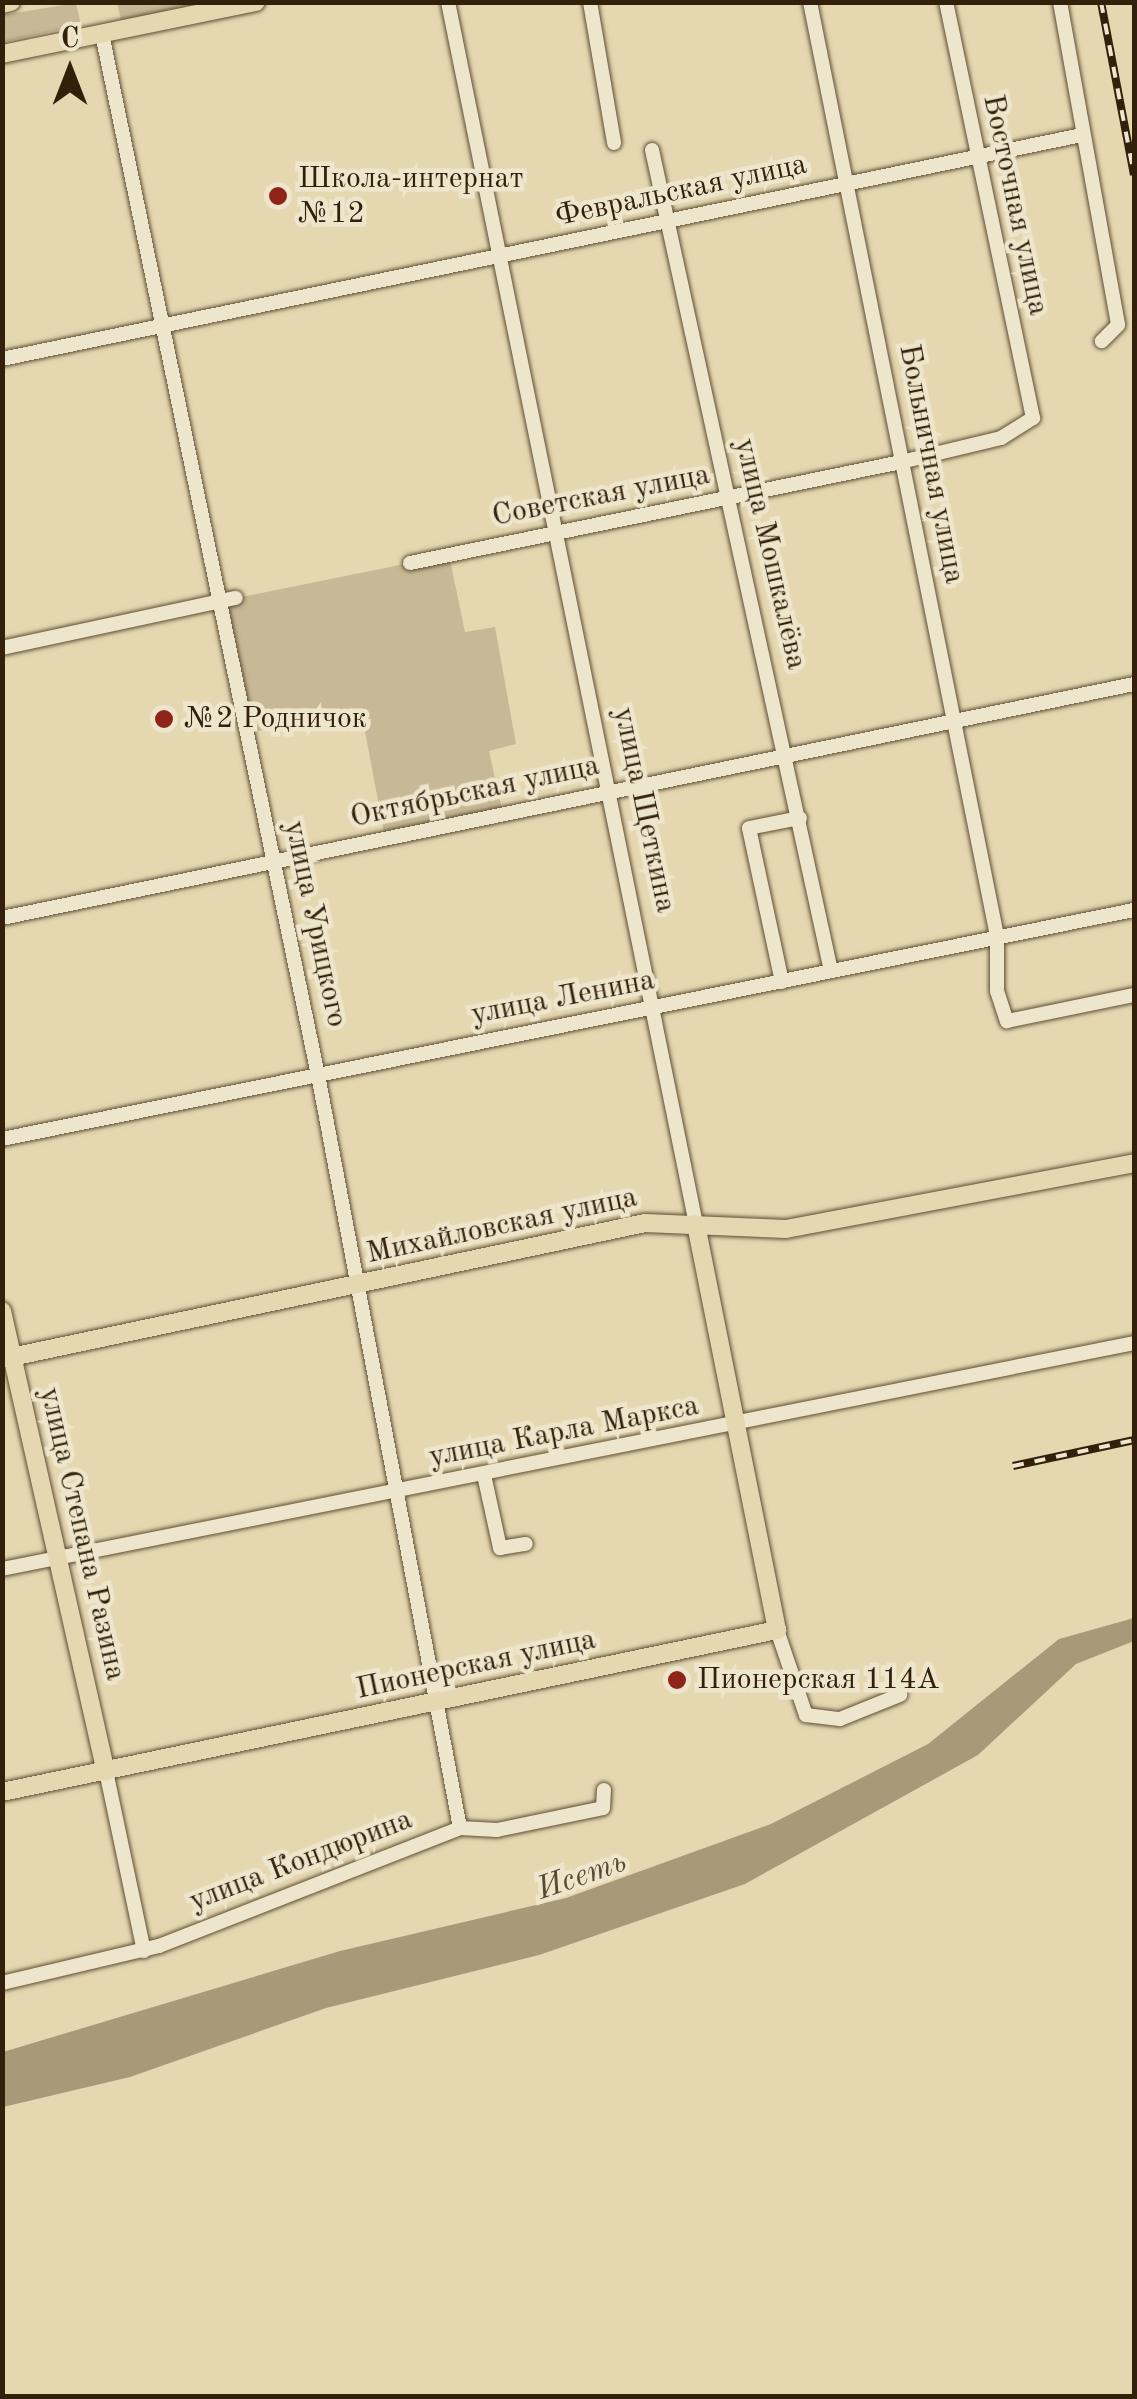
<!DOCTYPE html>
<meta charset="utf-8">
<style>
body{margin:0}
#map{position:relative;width:1137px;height:2399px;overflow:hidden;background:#e5d8b1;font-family:"Old Standard TT",serif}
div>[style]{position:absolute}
.green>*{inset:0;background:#c7b995}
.water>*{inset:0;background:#a89979}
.roads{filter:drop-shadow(0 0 2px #5f4e34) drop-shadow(0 0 2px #5f4e34)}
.minor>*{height:14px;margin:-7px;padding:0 7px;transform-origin:7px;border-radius:7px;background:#eee6cc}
.major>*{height:18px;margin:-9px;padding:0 9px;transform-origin:9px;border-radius:9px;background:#e5d8b1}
.rail>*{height:8px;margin-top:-4px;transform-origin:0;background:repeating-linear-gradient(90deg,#eee6cc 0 11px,#32200b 0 22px);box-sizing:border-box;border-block:2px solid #32200b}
.dots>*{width:28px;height:28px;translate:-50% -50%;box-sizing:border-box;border:5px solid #eee6cc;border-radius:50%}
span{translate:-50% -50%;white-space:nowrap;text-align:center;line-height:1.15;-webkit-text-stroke:9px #eee6cc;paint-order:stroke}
.poi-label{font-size:30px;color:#32200b}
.left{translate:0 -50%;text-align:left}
.street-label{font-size:30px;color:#32200b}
.water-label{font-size:32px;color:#5b4a32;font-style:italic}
.frame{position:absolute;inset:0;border:5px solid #32200b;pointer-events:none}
.north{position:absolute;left:20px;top:20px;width:100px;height:100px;-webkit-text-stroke:8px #eee6cc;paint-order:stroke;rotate:0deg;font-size:28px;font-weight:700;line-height:40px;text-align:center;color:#32200b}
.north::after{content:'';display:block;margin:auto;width:35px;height:45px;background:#32200b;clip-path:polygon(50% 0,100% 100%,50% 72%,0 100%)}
</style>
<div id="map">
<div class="green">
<div style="clip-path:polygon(76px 3px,81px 25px,3px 42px,3px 15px)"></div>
<div style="clip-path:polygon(117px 3px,117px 2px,207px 3px,121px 20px)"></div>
<div style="clip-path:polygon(449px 555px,465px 632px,495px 627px,516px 744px,489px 751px,503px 814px,385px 838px,361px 710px,248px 733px,222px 601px)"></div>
</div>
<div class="water">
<div style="clip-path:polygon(1134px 1618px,1134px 1641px,1076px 1664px,978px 1755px,745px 1884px,539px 1955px,326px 2008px,130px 2077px,3px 2107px,3px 2052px,340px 1951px,566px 1898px,771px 1824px,928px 1744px,1059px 1639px)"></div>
</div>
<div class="roads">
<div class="minor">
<div style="left:448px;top:2px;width:1247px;rotate:78.53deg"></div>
<div style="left:590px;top:2px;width:143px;rotate:80.3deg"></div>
<div style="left:810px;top:2px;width:953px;rotate:78.68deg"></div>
<div style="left:997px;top:936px;width:55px;rotate:90deg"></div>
<div style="left:997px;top:991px;width:32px;rotate:72deg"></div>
<div style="left:1007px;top:1021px;width:130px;rotate:-11.6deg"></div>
<div style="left:1060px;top:2px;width:328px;rotate:79.8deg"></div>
<div style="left:1118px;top:325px;width:23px;rotate:135deg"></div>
<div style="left:102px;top:34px;width:1063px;rotate:78.28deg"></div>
<div style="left:318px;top:1075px;width:766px;rotate:79.32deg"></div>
<div style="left:652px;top:150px;width:840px;rotate:77.7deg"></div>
<div style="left:2px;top:359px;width:1098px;rotate:-11.72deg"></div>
<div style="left:410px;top:563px;width:501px;rotate:-11.62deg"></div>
<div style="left:901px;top:462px;width:103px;rotate:-13.5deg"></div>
<div style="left:1001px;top:438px;width:38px;rotate:-32deg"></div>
<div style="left:1033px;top:418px;width:425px;rotate:-101.8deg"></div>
<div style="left:2px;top:648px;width:239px;rotate:-12.1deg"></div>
<div style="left:2px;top:918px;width:1156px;rotate:-11.68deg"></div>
<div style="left:782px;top:982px;width:157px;rotate:-102.1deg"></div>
<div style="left:749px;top:828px;width:52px;rotate:-11.1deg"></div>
<div style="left:2px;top:1139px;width:1155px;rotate:-11.44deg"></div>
<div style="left:484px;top:1475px;width:75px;rotate:77.6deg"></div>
<div style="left:500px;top:1548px;width:26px;rotate:-9deg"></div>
<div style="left:2px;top:1569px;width:1154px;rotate:-11.29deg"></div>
<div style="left:777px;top:1630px;width:90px;rotate:71.2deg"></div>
<div style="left:806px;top:1715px;width:34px;rotate:7deg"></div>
<div style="left:840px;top:1719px;width:65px;rotate:-21.8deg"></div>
<div style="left:106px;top:1771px;width:184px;rotate:78.1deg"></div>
<div style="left:2px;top:1983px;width:161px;rotate:-13.3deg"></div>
<div style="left:159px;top:1946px;width:323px;rotate:-21.4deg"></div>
<div style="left:460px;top:1828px;width:37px;rotate:3deg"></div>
<div style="left:497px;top:1830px;width:108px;rotate:-11.7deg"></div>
<div style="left:603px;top:1808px;width:18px;rotate:-87deg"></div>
</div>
<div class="major">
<div style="left:2px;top:4px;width:9px;rotate:-13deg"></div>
<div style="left:2px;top:54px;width:259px;rotate:-11.6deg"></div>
<div style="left:2px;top:1311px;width:472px;rotate:77.3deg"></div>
<div style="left:2px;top:1359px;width:657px;rotate:-11.94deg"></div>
<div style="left:645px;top:1223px;width:141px;rotate:2.4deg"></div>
<div style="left:786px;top:1229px;width:354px;rotate:-10.7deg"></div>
<div style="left:2px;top:1792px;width:792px;rotate:-11.81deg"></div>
<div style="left:777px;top:1630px;width:414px;rotate:-101.3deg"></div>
</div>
</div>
<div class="rail">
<div style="left:1101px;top:2px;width:176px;rotate:79.2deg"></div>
<div style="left:1013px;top:1466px;width:124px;rotate:-12.1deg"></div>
</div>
<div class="dots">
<div style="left:278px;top:196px;background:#8f2418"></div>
<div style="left:164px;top:719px;background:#8f2418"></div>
<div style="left:677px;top:1680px;background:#8f2418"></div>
</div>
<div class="poi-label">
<span class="left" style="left:298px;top:196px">Школа-интернат<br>№12</span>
<span class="left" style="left:184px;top:719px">№2 Родничок</span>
<span class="left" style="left:697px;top:1680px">Пионерская 114А</span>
</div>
<div class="street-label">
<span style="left:681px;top:191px;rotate:-12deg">Февральская улица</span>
<span style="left:1015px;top:205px;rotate:78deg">Восточная улица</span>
<span style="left:931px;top:464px;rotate:79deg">Больничная улица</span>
<span style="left:601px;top:496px;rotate:-11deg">Советская улица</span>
<span style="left:770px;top:554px;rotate:77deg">улица Мошкалёва</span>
<span style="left:475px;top:792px;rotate:-12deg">Октябрьская улица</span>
<span style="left:644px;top:810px;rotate:78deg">улица Щеткина</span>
<span style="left:315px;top:924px;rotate:78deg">улица Урицкого</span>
<span style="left:563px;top:998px;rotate:-11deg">улица Ленина</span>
<span style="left:502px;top:1226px;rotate:-12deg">Михайловская улица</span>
<span style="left:564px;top:1432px;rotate:-11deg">улица Карла Маркса</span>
<span style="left:82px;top:1534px;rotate:77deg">улица Степана Разина</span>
<span style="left:476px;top:1665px;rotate:-12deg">Пионерская улица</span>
<span style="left:301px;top:1861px;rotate:-21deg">улица Кондюрина</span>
</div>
<div class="water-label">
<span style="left:582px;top:1877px;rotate:-19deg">Исеть</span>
</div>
<div class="frame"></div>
<div class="north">С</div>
</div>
